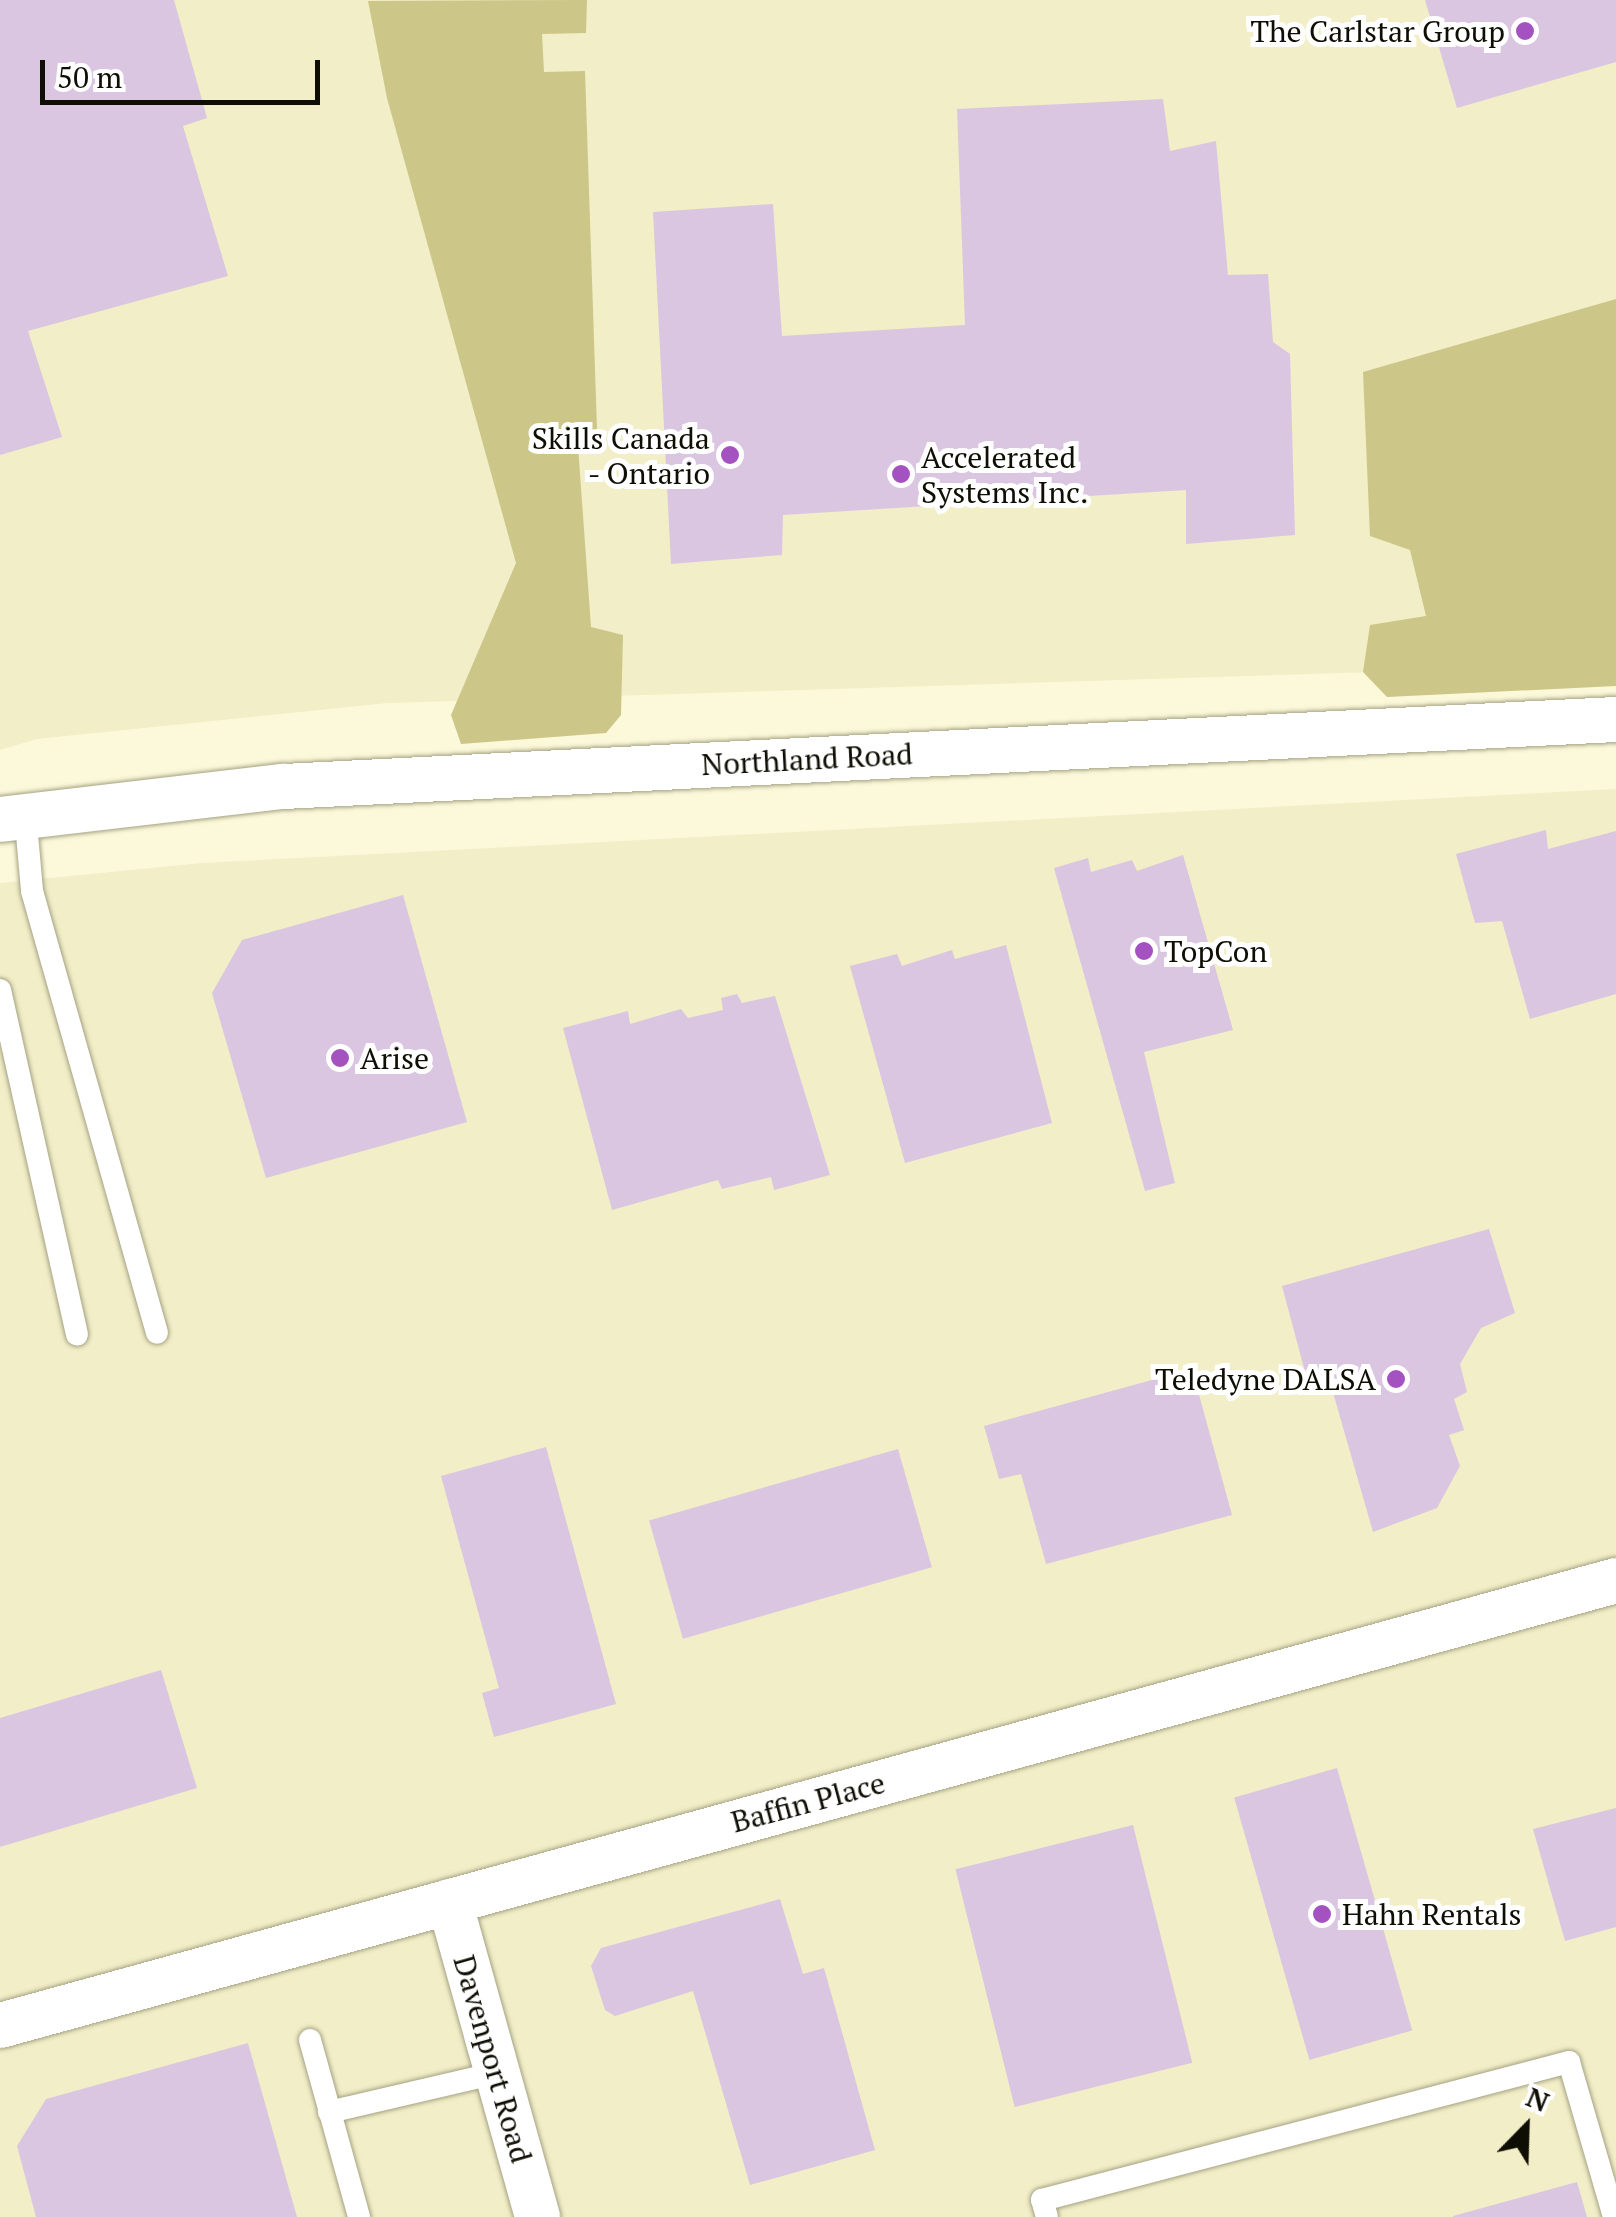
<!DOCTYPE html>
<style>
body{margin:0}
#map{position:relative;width:1616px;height:2217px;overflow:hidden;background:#fbf9d9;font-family:"PT Serif",serif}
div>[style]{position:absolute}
.built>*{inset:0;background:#f2eec7}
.green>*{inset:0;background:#ccc688}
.building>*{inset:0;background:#dac6e1;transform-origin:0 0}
.roads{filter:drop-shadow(0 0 2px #a5a284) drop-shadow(0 0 2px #a5a284)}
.lane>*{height:22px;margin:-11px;padding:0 11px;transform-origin:11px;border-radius:11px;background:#fff}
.street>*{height:45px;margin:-22.5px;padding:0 22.5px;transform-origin:22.5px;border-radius:22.5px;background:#fff}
.dots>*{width:28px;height:28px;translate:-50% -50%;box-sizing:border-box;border:5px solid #fff;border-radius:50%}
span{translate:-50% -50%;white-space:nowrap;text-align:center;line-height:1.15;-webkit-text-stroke:10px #fff;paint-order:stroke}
.poi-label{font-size:30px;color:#0f0e04}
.right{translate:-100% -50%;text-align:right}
.left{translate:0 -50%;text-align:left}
.street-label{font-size:30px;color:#0f0e04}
.north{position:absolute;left:1476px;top:2077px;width:100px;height:100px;-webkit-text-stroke:8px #fff;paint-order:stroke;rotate:23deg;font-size:28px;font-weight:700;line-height:40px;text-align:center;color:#0f0e04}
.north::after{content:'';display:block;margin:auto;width:35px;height:45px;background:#0f0e04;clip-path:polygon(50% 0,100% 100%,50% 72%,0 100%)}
.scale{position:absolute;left:40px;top:60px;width:280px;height:45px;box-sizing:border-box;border:5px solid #0f0e04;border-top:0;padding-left:12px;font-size:30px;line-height:35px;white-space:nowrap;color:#0f0e04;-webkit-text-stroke:8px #fff;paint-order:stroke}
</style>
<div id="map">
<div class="built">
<div style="clip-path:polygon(0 0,1616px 0,1616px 654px,1436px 670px,387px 703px,37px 739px,0 750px)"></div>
<div style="clip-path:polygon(1616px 789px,1616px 2217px,0 2217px,0 883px,202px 863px)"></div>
</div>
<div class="green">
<div style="clip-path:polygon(587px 0,586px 33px,542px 34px,544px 72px,585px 71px,597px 429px,578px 446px,591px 627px,623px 635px,621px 715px,606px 733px,461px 744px,451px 715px,516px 563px,387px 98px,368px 1px)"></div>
<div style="clip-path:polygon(1616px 299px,1616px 686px,1387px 697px,1363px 672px,1370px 625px,1426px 616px,1410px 550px,1370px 536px,1363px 372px)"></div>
</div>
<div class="building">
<div style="clip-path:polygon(0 0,174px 0,207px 118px,183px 126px,228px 276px,28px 331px,62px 437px,0 455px)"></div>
<div style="clip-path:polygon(1425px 0,1616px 0,1616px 62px,1457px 108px)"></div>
<div style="clip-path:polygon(1163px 99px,1170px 151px,1216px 141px,1228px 275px,1268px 274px,1273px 342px,1290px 354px,1295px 535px,1186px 544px,1186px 490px,783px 515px,782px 555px,671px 564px,653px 212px,773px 204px,782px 336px,965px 325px,957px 109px)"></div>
<div style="clip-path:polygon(1546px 830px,1548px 849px,1616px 831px,1616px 994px,1530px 1019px,1502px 921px,1475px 923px,1456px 854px)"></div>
<div style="clip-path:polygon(1183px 855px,1233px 1030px,1144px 1052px,1175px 1183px,1145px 1191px,1054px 868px,1088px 858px,1091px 872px,1132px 860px,1137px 871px)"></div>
<div style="clip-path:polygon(403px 895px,467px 1122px,266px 1178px,212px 993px,242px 940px)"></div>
<div style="clip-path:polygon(1006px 945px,1052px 1123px,905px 1163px,850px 966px,897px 954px,902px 966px,952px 950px,955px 959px)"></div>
<div style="clip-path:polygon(737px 994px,742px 1003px,775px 996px,830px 1175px,774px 1190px,771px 1177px,722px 1189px,718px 1180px,612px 1210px,563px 1028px,628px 1011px,630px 1024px,681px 1009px,688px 1018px,723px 1010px,721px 998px)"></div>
<div style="clip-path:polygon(1489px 1229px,1515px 1313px,1481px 1328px,1460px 1364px,1467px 1392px,1454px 1399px,1464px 1430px,1449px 1435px,1460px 1466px,1437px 1508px,1373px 1532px,1328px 1375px,1308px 1383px,1282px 1286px)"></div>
<div style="clip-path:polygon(1192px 1369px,1232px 1515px,1046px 1564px,1021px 1474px,999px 1479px,984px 1426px)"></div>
<div style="clip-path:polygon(546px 1447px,616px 1704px,494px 1737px,482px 1693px,499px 1688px,441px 1476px)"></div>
<div style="left:898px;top:1449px;width:123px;height:259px;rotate:74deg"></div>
<div style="clip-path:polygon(161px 1670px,197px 1788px,0 1847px,0 1718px)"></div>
<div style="left:1337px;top:1768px;width:273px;height:107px;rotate:74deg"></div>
<div style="clip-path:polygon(1616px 1808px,1616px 1927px,1565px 1941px,1533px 1829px)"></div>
<div style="left:1133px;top:1825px;width:245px;height:183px;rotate:76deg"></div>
<div style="clip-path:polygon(780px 1899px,803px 1974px,824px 1968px,875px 2150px,750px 2185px,693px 1991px,615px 2016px,605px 2010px,591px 1966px,601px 1948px)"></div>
<div style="clip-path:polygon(248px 2043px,297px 2217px,36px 2217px,17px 2146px,46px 2099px)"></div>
<div style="clip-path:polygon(1577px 2182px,1587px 2217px,1453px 2217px,1453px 2216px)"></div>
</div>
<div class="roads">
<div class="lane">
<div style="left:25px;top:812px;width:79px;rotate:84.9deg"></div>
<div style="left:32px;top:891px;width:459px;rotate:74.2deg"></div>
<div style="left:0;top:990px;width:353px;rotate:77.4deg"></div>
<div style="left:310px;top:2040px;width:184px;rotate:74.5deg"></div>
<div style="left:329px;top:2112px;width:172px;rotate:-13.1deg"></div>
<div style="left:1047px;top:2217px;width:18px;rotate:-106deg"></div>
<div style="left:1042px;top:2200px;width:545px;rotate:-14.67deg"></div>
<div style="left:1569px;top:2062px;width:161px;rotate:73.8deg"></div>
</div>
<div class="street">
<div style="left:0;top:819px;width:285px;rotate:-6.7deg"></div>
<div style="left:283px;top:786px;width:1335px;rotate:-2.88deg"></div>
<div style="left:449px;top:1901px;width:328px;rotate:74.4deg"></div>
<div style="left:0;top:2025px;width:1676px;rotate:-15.4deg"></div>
</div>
</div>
<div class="dots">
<div style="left:1525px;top:31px;background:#a552c1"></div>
<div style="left:730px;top:455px;background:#a552c1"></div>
<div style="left:901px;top:474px;background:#a552c1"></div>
<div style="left:1144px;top:951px;background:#a552c1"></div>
<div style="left:340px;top:1058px;background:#a552c1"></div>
<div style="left:1396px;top:1379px;background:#a552c1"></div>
<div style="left:1322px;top:1914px;background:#a552c1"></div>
</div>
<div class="poi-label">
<span class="right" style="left:1505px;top:31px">The Carlstar Group</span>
<span class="right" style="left:710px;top:455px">Skills Canada<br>- Ontario</span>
<span class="left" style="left:921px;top:474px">Accelerated<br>Systems Inc.</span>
<span class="left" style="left:1164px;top:951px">TopCon</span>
<span class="left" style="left:360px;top:1058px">Arise</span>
<span class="right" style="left:1376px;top:1379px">Teledyne DALSA</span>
<span class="left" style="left:1342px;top:1914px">Hahn Rentals</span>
</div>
<div class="street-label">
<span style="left:807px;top:759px;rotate:-3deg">Northland Road</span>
<span style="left:808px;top:1802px;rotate:-15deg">Baffin Place</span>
<span style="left:493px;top:2059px;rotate:74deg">Davenport Road</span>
</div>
<div class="north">N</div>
<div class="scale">50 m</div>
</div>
